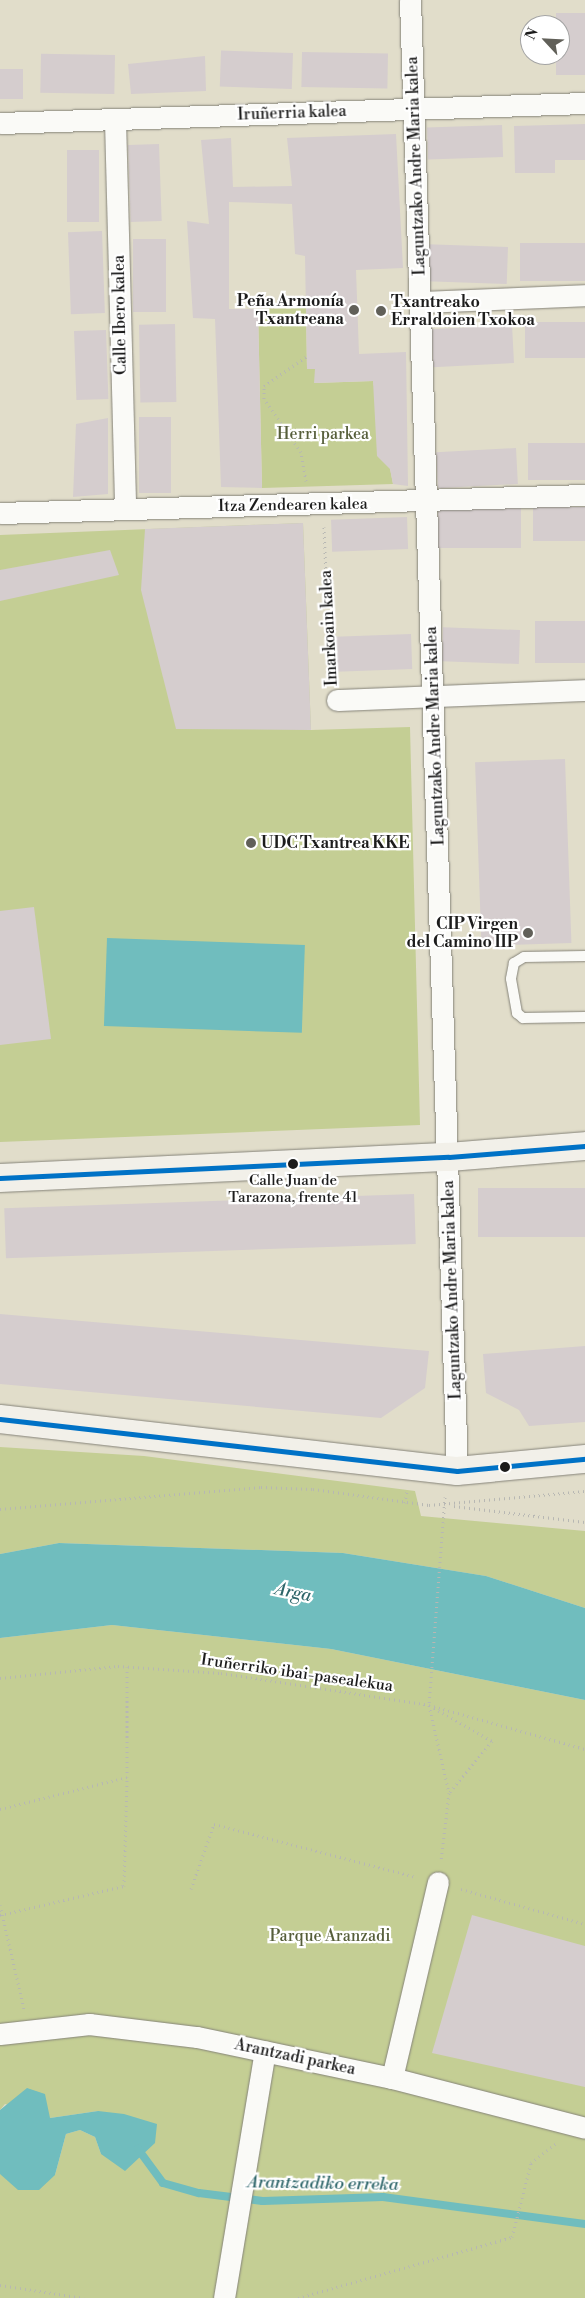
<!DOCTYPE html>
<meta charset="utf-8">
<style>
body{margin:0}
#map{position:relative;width:585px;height:2298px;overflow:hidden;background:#e1ddca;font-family:"Libre Bodoni",serif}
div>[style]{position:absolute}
.green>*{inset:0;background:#c4ce94}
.water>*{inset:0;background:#70bdbe;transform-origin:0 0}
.stream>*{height:8px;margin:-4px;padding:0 4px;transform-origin:4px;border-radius:4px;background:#70bdbe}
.building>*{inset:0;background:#d5cdce;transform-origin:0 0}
.path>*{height:3px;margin-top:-1.5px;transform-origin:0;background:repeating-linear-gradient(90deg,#b7b7b3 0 1px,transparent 0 5px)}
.roads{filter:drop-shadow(0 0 1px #858379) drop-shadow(0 0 1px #858379)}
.lane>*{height:10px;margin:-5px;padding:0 5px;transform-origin:5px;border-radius:5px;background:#fafaf7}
.street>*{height:21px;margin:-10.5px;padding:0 10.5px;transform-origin:10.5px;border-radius:10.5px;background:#fafaf7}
.secondary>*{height:28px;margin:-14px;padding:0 14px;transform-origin:14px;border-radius:14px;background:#f2f0e9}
.bus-1>*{height:5px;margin:-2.5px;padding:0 2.5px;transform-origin:2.5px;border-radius:2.5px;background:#0072c6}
.dots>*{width:14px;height:14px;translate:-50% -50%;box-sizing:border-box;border:2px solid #fff;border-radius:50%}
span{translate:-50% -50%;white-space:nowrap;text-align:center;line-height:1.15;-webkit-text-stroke:4.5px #fff;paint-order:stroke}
.bus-label{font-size:15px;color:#1c1c1c}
.street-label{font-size:16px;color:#1c1c1c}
.poi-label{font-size:16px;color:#1c1c1c;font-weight:700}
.right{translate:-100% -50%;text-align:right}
.left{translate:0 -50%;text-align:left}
.park-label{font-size:16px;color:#565e3a}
.water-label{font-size:18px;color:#2e666a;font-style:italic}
.north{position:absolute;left:520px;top:15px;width:50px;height:50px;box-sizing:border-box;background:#fff;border:1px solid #a4a4a4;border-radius:50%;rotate:295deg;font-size:14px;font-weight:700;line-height:20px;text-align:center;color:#1c1c1c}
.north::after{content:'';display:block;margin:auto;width:18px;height:22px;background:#616059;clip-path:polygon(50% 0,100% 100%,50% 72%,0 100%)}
</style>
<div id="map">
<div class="green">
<div style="clip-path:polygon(306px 308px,307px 369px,315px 369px,315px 383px,373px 381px,393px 484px,262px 488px,258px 309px)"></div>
<div style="clip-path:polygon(303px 523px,311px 730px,410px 727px,420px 1125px,0 1142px,0 535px)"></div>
<div style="clip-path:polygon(0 1447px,144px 1456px,415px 1491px,421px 1516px,585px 1531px,585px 1608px,486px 1576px,343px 1553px,59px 1543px,0 1554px)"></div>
<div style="clip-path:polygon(112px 1625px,331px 1649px,585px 1700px,585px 2298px,0 2298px,0 2174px,55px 2175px,66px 2134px,80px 2130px,95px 2137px,101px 2154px,98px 2111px,50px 2118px,5px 2104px,0 2110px,0 1638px)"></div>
</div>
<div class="water">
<div style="left:107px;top:938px;width:198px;height:88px;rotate:2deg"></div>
<div style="clip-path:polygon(59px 1543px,343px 1553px,486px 1576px,585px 1608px,585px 1700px,331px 1649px,112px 1625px,0 1638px,0 1554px)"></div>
<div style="clip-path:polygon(27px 2088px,45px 2094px,50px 2118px,98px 2111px,124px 2114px,157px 2124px,155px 2143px,125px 2171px,101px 2154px,95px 2137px,80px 2130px,66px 2134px,55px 2175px,39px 2190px,18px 2190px,0 2174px,0 2110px)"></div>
</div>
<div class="stream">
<div style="left:138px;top:2149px;width:42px;rotate:53.7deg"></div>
<div style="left:163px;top:2183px;width:37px;rotate:16deg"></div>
<div style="left:199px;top:2193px;width:64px;rotate:7.1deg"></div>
<div style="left:263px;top:2201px;width:120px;rotate:-1.9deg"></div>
<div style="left:383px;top:2197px;width:204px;rotate:7.6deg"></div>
</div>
<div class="building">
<div style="left:585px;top:13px;width:62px;height:29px;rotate:90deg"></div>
<div style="left:302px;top:52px;width:86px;height:35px;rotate:1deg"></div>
<div style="left:293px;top:53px;width:36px;height:72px;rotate:92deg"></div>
<div style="left:115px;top:55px;width:39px;height:74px;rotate:91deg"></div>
<div style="clip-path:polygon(205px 56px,206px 91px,131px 94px,128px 64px)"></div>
<div style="left:0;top:69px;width:23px;height:30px"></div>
<div style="clip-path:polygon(585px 124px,585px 160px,555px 160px,555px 173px,515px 173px,514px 126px)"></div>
<div style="left:502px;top:125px;width:32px;height:75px;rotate:88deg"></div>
<div style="clip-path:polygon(396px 134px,403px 268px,356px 270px,359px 354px,406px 352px,408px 486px,393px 484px,390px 469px,377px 456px,373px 381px,314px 383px,315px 369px,307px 369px,305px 256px,295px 254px,292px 204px,229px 202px,229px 309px,258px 309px,262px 488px,221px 487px,215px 319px,193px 318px,187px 221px,209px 224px,201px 140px,231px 138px,233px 187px,292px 186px,287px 138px)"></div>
<div style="left:159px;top:144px;width:77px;height:31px;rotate:88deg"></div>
<div style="left:67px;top:150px;width:32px;height:72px"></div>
<div style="left:102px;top:231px;width:82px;height:34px;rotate:88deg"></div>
<div style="left:133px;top:239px;width:33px;height:73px"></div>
<div style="left:585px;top:243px;width:38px;height:65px;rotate:90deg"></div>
<div style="left:508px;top:247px;width:37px;height:80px;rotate:92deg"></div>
<div style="left:585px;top:322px;width:36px;height:60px;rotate:90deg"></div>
<div style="left:175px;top:324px;width:78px;height:36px;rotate:89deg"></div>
<div style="left:512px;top:325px;width:38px;height:81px;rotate:87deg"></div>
<div style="left:106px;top:330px;width:69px;height:32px;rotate:88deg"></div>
<div style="left:171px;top:417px;width:76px;height:32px;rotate:90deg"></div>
<div style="clip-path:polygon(108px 418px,108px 494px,73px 497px,76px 424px)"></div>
<div style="left:585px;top:443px;width:37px;height:57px;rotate:90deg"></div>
<div style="left:516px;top:448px;width:36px;height:80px;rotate:87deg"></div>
<div style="left:438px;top:507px;width:83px;height:41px"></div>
<div style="left:585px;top:507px;width:34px;height:52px;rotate:90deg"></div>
<div style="left:407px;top:517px;width:32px;height:76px;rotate:88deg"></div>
<div style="clip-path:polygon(303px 523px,311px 730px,176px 729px,141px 590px,145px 529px)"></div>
<div style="clip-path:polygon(110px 550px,119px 575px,0 601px,0 570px)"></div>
<div style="left:585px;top:621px;width:42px;height:50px;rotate:90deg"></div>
<div style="left:520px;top:630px;width:34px;height:77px;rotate:92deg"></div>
<div style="left:411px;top:634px;width:35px;height:76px;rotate:88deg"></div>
<div style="left:565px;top:759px;width:184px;height:90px;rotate:88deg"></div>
<div style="clip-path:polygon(34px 907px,51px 1039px,0 1045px,0 911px)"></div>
<div style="left:585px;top:1188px;width:49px;height:107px;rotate:90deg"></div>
<div style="left:414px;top:1194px;width:50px;height:410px;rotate:88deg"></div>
<div style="clip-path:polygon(0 1314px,429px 1351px,425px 1388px,381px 1418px,0 1384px)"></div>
<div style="clip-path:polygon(585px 1346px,585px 1422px,529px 1426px,519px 1410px,486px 1393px,483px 1354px)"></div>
<div style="clip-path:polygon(472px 1915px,585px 1946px,585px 2087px,432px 2053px)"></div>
</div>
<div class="path">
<div style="left:306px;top:481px;width:29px;rotate:-100deg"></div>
<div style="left:301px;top:452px;width:65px;rotate:-124.9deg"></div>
<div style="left:264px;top:399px;width:13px;rotate:-90deg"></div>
<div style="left:264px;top:386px;width:52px;rotate:-34.9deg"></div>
<div style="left:324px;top:527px;width:151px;rotate:87.7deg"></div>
<div style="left:445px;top:1497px;width:209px;rotate:94.4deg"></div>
<div style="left:429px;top:1705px;width:90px;rotate:77.2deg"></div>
<div style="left:405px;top:1503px;width:12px;rotate:-81deg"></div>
<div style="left:454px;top:1506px;width:132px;rotate:7deg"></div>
<div style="left:0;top:1509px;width:262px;rotate:-4.8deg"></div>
<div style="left:261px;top:1487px;width:52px;rotate:2.2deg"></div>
<div style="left:313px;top:1489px;width:117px;rotate:7.9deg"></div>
<div style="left:429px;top:1505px;width:157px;rotate:-5.1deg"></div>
<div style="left:0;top:1678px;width:119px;rotate:-5.8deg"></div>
<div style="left:118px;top:1666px;width:103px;rotate:3.9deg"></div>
<div style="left:221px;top:1673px;width:210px;rotate:8.7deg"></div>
<div style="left:429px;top:1705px;width:162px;rotate:15.8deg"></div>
<div style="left:434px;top:1708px;width:67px;rotate:29.6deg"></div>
<div style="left:492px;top:1741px;width:67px;rotate:129.6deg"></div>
<div style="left:449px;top:1793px;width:68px;rotate:96.7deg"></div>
<div style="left:0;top:1809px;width:131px;rotate:-14.1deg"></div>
<div style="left:127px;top:1777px;width:110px;rotate:-90deg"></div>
<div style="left:191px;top:1889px;width:69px;rotate:-70.5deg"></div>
<div style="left:214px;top:1824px;width:209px;rotate:14.7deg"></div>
<div style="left:461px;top:1889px;width:129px;rotate:15.8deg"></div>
<div style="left:0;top:1905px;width:107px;rotate:77deg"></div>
<div style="left:0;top:1915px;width:127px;rotate:-13.2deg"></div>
<div style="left:124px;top:1886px;width:109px;rotate:-88.4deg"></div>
<div style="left:0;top:2285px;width:85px;rotate:8.8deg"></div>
<div style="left:298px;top:2298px;width:223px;rotate:-15.9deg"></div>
<div style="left:512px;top:2237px;width:76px;rotate:-75.6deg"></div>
<div style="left:531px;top:2163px;width:31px;rotate:-38deg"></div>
</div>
<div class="roads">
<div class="lane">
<div style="left:585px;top:956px;width:61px;rotate:179.1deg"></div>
<div style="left:524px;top:957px;width:12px;rotate:149deg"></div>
<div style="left:514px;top:963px;width:16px;rotate:101deg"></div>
<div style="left:511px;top:979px;width:35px;rotate:80deg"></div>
<div style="left:517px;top:1013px;width:8px;rotate:40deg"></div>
<div style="left:523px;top:1018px;width:62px;rotate:-0.9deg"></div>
</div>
<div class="street">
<div style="left:410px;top:0;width:1472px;rotate:88.17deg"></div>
<div style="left:115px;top:120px;width:389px;rotate:88.5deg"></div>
<div style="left:0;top:123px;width:585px;rotate:-1.96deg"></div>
<div style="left:421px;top:302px;width:164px;rotate:-2.4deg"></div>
<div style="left:0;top:513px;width:585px;rotate:-1.76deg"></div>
<div style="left:337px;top:700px;width:248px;rotate:-2.3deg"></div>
<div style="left:0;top:2034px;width:90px;rotate:-6.4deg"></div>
<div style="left:89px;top:2024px;width:109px;rotate:6.9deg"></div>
<div style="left:197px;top:2037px;width:199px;rotate:11.9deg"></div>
<div style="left:392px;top:2078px;width:199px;rotate:14.5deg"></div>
<div style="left:392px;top:2078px;width:201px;rotate:-76.8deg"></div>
<div style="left:224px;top:2298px;width:250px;rotate:-80.6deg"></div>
</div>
<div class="secondary">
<div style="left:0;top:1178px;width:449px;rotate:-2.7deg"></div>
<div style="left:449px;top:1157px;width:136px;rotate:-4.6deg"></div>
<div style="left:0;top:1419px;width:460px;rotate:6.5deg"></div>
<div style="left:457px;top:1471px;width:129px;rotate:-5.4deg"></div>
</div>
</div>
<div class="bus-1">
<div style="left:0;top:1178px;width:449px;rotate:-2.7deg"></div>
<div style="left:449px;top:1157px;width:136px;rotate:-4.6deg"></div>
<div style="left:0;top:1419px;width:460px;rotate:6.5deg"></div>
<div style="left:457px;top:1471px;width:129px;rotate:-5.4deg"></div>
</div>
<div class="dots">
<div style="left:354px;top:310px;background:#616059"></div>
<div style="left:381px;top:311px;background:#616059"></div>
<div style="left:251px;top:843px;background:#616059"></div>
<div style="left:528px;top:933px;background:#616059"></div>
<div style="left:293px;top:1164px;background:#1c1c1c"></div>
<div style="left:505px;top:1467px;background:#1c1c1c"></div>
</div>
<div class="bus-label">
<span style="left:293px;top:1189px">Calle Juan de<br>Tarazona, frente 41</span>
</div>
<div class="street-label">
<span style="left:292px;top:113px;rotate:-2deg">Iruñerria kalea</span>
<span style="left:416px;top:166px;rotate:-92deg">Laguntzako Andre Maria kalea</span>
<span style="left:120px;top:315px;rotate:-91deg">Calle Ibero kalea</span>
<span style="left:293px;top:505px;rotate:-1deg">Itza Zendearen kalea</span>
<span style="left:329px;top:628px;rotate:-93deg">Imarkoain kalea</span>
<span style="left:435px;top:736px;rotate:-92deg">Laguntzako Andre Maria kalea</span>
<span style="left:452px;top:1290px;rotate:-92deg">Laguntzako Andre Maria kalea</span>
<span style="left:297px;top:1673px;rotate:8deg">Iruñerriko ibai-pasealekua</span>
<span style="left:295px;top:2057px;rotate:12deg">Arantzadi parkea</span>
</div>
<div class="poi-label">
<span class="right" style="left:344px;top:310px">Peña Armonía<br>Txantreana</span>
<span class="left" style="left:391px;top:311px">Txantreako<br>Erraldoien Txokoa</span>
<span class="left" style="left:261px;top:843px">UDC Txantrea KKE</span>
<span class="right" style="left:518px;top:933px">CIP Virgen<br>del Camino IIP</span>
</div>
<div class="park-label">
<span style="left:323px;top:434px">Herri parkea</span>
<span style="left:330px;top:1936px">Parque Aranzadi</span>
</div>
<div class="water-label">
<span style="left:293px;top:1593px;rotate:11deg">Arga</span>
<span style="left:323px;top:2184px;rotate:1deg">Arantzadiko erreka</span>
</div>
<div class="north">N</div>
</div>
